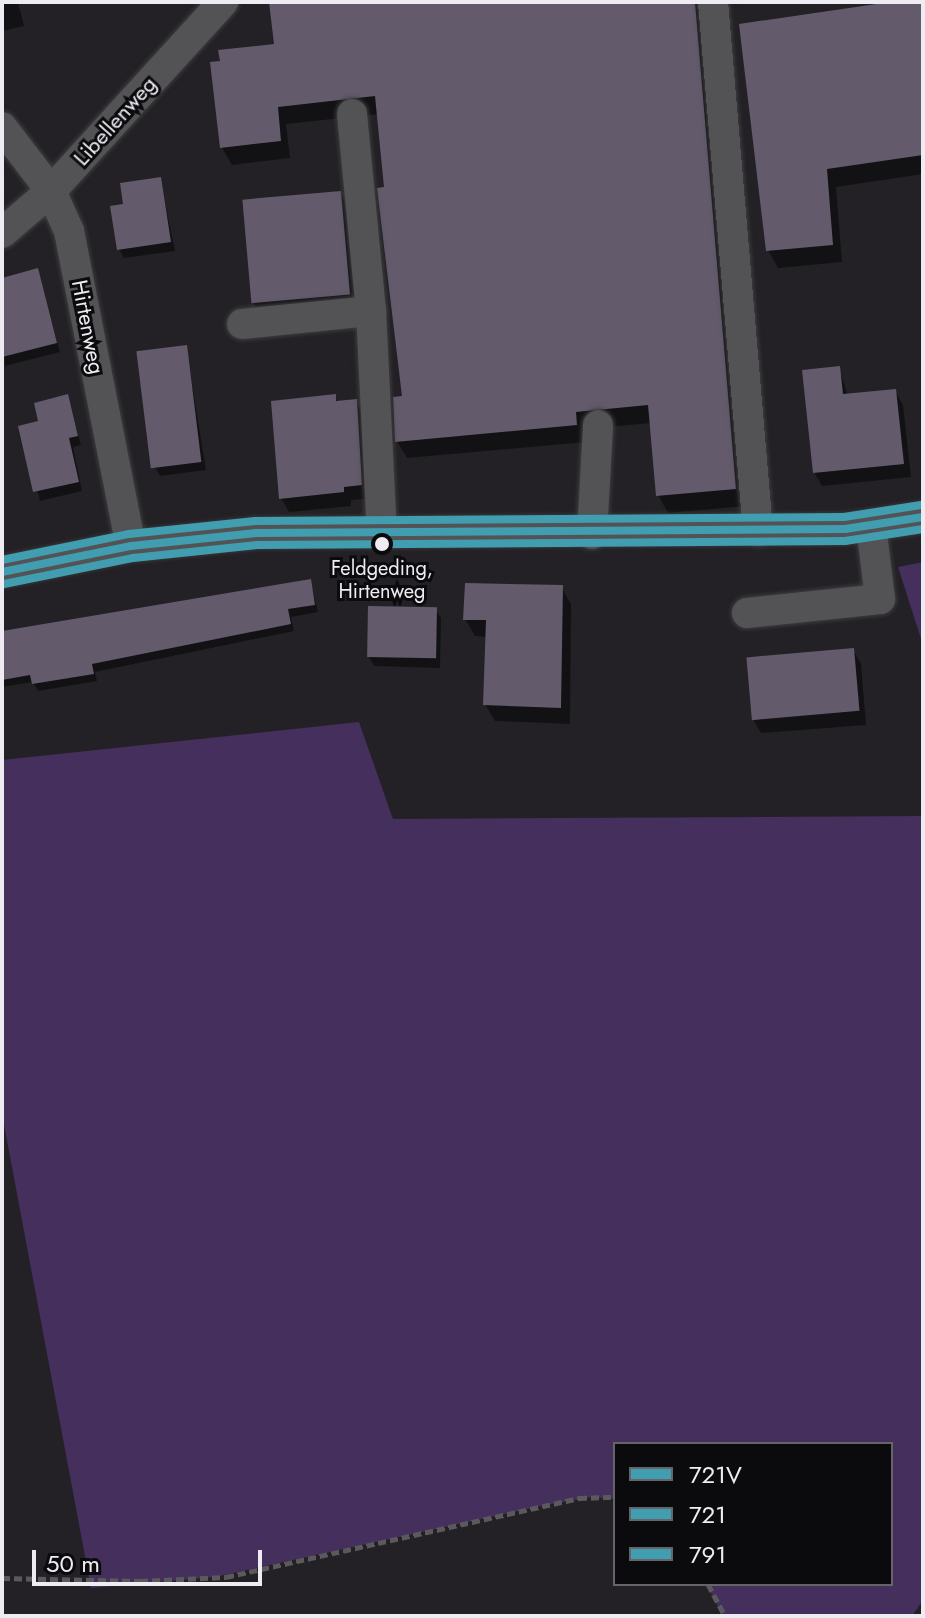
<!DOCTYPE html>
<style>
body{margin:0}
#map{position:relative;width:925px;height:1618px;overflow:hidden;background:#232125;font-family:Jost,sans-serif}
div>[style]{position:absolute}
.green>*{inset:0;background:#442f5d}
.shadow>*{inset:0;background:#0007}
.building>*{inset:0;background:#635b6c;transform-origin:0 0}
.path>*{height:5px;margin-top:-2.5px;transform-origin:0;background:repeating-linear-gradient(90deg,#5a595c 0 8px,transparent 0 12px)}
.roads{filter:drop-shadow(0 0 2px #3d3c3f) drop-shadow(0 0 2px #3d3c3f)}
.minor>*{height:30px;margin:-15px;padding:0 15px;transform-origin:15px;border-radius:15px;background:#535255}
.bus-1>*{height:8px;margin:-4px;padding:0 4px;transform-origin:4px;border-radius:4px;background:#409eb0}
.bus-2>*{height:8px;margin:-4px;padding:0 4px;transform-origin:4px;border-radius:4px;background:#409eb0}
.bus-3>*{height:8px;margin:-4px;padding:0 4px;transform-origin:4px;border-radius:4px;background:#409eb0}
.dots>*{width:22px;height:22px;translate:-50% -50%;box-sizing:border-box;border:4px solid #0b0a0d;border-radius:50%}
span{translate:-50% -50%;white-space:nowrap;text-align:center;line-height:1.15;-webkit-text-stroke:6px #0b0a0d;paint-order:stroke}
.bus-label{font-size:20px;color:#eeecf2}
.street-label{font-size:22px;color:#eeecf2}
.frame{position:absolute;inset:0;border:4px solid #eeecf2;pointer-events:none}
.legend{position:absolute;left:613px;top:1442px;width:280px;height:144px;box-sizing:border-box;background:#0b0a0d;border:2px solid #666469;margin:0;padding:10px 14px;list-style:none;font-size:24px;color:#eeecf2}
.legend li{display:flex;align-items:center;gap:16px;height:40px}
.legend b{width:40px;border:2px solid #666469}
.scale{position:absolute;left:32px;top:1550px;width:230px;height:36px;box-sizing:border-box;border:4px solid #eeecf2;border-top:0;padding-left:10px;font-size:24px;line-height:28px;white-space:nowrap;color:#eeecf2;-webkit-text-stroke:6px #0b0a0d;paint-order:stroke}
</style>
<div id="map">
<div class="green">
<div style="clip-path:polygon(923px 562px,923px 645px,898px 567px)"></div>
<div style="clip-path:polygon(359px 722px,393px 819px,923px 816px,923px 1600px,912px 1616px,723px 1616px,706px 1584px,891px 1584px,891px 1444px,615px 1444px,615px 1499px,591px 1497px,546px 1505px,215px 1577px,91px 1588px,2px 1114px,2px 760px)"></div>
</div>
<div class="shadow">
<div style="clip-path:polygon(2px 2px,18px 2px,24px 26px,2px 31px)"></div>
<div style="clip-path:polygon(271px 2px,702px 2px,745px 506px,668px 513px,658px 495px,652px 423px,585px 429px,586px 442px,407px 458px,397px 441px,405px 398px,379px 114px,286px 124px,290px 158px,232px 165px,222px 148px,212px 64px,276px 45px)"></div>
<div style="clip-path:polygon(904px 2px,923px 2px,923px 174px,836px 187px,842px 262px,778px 268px,768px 250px)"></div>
<div style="clip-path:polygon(160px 179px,175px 251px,124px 258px,119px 249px,126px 205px)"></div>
<div style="clip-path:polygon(340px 193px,348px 207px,358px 308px,261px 318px,254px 304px)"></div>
<div style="clip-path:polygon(37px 271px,60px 352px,5px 366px,2px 280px)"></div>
<div style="clip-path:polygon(186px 347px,206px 470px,160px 476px,155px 467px)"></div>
<div style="clip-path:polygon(839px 368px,848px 396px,895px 391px,903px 405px,911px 477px,822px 486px,814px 472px)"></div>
<div style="clip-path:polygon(68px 397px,81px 445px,73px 447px,82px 491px,40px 501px,21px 427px,40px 423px)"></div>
<div style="clip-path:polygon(335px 397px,339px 403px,356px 402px,364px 415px,368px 499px,351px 500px,351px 506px,289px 512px,281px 498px)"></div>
<div style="clip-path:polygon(310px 581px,318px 612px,291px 617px,294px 631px,95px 672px,97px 681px,38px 691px,33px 682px,2px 687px,2px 632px)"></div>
<div style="clip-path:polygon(561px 587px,571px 604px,570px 724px,495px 721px,485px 704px,487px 637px,475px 636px,465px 619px)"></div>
<div style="clip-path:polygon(435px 609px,441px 618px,440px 668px,374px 666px,369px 657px)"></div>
<div style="clip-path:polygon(853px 650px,861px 664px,866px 725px,761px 733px,753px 719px)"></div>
</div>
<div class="building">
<div style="clip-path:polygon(269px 2px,695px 2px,736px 489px,656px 496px,648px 405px,576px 412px,577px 425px,395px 442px,393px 397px,402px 396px,377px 188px,384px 187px,375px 96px,278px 107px,281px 141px,220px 148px,210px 62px,220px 61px,218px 50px,274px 44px)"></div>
<div style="clip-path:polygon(890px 2px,923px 2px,923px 155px,827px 169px,833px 245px,766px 251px,739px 24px)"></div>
<div style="clip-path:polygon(161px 177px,171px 242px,117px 250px,110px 206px,123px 204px,120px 183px)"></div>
<div style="left:341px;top:191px;width:104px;height:99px;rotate:85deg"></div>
<div style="clip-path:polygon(38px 268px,57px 343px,2px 357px,2px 278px)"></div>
<div style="left:187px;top:345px;width:118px;height:51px;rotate:83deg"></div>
<div style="clip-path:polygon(840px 366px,843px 394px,896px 389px,904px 464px,813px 473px,802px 370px)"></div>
<div style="clip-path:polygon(68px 394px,78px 436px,69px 438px,79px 482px,33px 492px,18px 426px,38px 421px,34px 403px)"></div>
<div style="clip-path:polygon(336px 394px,336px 401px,357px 399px,362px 485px,344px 487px,344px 492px,279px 499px,271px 401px)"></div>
<div style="clip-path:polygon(311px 579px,315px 605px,288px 609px,291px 624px,92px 664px,94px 674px,32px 684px,30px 675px,2px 680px,2px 631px)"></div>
<div style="clip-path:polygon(465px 583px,563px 585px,561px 708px,483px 705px,486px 620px,463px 620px)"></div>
<div style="left:368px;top:606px;width:69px;height:51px;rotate:1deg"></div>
<div style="left:854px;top:648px;width:63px;height:108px;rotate:85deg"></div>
</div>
<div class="path">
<div style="left:2px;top:1578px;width:138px;rotate:1.2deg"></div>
<div style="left:140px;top:1581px;width:86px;rotate:-2.7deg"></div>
<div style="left:226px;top:1577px;width:362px;rotate:-12.6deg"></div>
<div style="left:579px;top:1498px;width:36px;rotate:-2deg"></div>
<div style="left:708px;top:1584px;width:36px;rotate:62deg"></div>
</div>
<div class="roads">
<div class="minor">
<div style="left:713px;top:2px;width:531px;rotate:85.14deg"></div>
<div style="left:352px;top:114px;width:198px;rotate:84.5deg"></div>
<div style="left:2px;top:127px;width:81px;rotate:52.6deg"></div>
<div style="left:51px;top:191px;width:44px;rotate:65.8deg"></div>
<div style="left:69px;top:231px;width:321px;rotate:78.9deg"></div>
<div style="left:2px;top:233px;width:65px;rotate:-40.6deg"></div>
<div style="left:51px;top:191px;width:256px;rotate:-47.7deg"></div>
<div style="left:242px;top:324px;width:130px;rotate:-5.8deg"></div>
<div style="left:371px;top:311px;width:223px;rotate:87.2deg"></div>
<div style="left:592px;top:534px;width:109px;rotate:-86.8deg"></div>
<div style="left:2px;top:572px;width:132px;rotate:-11.4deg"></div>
<div style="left:131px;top:546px;width:126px;rotate:-5.9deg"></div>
<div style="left:256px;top:533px;width:589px;rotate:-0.39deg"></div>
<div style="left:845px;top:529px;width:79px;rotate:-8.7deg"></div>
<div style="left:747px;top:613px;width:134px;rotate:-6deg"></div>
<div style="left:880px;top:599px;width:75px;rotate:-96.9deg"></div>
</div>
</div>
<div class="bus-1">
<div style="left:2px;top:572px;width:132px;rotate:-11.4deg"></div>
<div style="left:131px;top:546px;width:126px;rotate:-5.9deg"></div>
<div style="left:256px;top:533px;width:589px;rotate:-0.39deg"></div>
<div style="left:845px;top:529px;width:79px;rotate:-8.7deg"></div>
</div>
<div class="bus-2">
<div style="left:4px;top:584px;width:132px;rotate:-11.4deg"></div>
<div style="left:133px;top:558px;width:125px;rotate:-6deg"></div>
<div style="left:257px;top:545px;width:588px;rotate:-0.39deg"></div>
<div style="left:845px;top:541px;width:79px;rotate:-8.7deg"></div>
</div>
<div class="bus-3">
<div style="left:2px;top:560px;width:130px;rotate:-11.6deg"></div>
<div style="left:129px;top:534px;width:127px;rotate:-5.9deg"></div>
<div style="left:255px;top:521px;width:589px;rotate:-0.39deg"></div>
<div style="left:844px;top:517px;width:78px;rotate:-8.9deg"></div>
</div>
<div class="dots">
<div style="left:382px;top:544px;background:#eeecf2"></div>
</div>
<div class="bus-label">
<span style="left:382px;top:580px">Feldgeding,<br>Hirtenweg</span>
</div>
<div class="street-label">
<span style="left:115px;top:121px;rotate:-48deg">Libellenweg</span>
<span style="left:88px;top:327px;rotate:79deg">Hirtenweg</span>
</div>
<div class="frame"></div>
<ul class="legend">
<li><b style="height:10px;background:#409eb0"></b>721V</li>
<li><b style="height:10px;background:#409eb0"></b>721</li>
<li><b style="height:10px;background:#409eb0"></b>791</li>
</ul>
<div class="scale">50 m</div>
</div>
